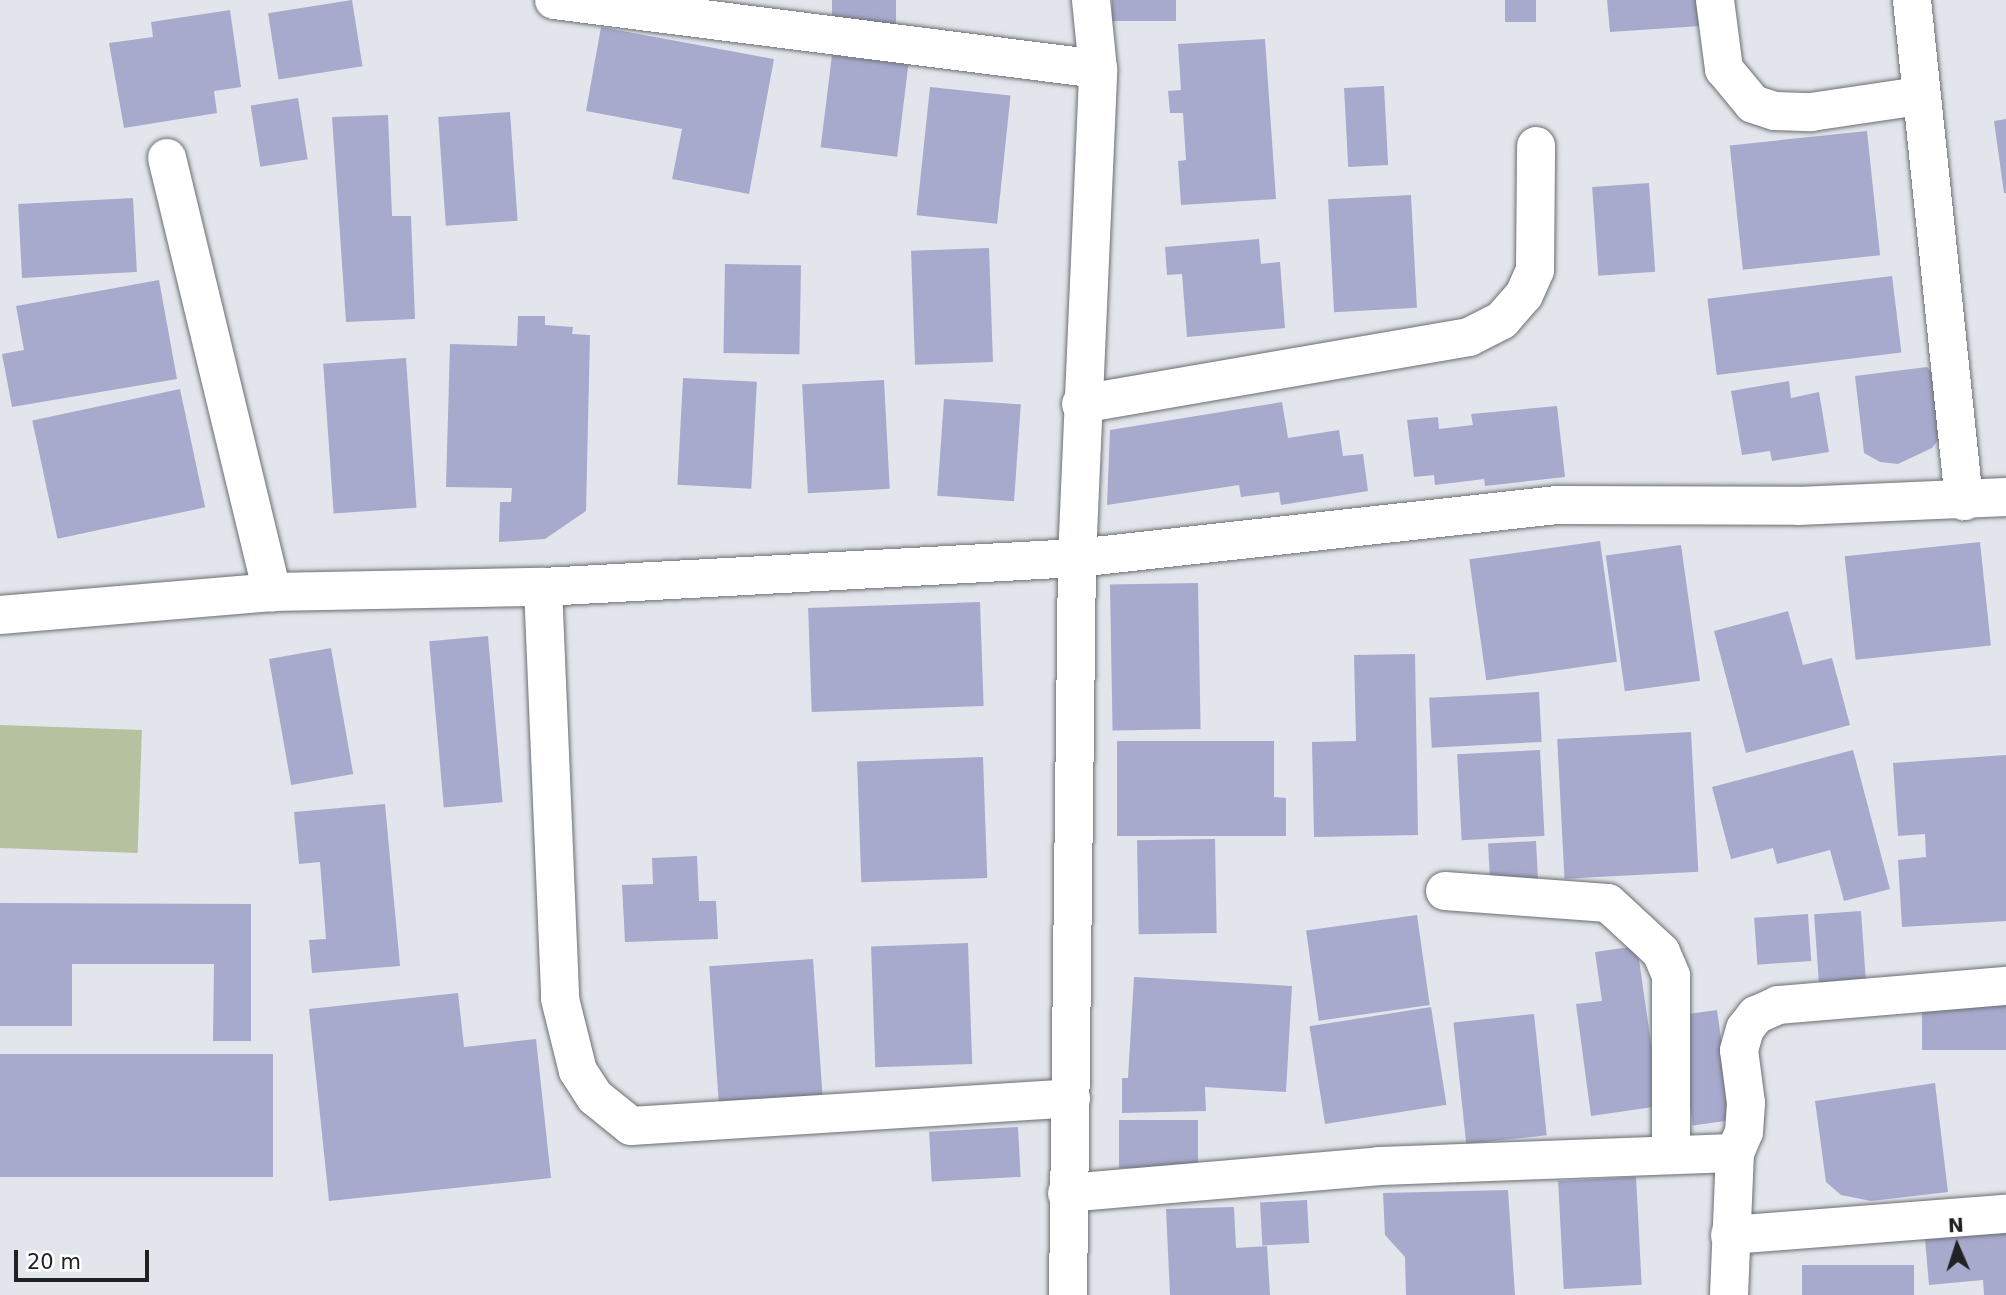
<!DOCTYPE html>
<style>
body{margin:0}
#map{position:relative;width:2006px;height:1295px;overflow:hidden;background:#e2e5eb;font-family:"DejaVu Sans",sans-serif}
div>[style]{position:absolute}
.green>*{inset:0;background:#b5c19f;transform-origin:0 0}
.building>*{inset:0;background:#a7aacd;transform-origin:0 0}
.roads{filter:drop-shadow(0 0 2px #6b6e72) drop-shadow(0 0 2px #6b6e72)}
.minor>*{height:38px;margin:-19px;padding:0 19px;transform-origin:19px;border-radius:19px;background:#fff}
span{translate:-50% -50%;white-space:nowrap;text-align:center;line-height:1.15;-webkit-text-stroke:7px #fff;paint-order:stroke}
.north{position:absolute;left:1922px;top:1211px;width:70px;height:70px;-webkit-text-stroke:5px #fff;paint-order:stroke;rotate:357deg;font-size:19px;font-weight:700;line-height:28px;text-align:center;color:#202123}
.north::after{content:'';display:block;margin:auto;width:24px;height:32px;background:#202123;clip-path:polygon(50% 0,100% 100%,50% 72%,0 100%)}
.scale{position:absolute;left:14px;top:1250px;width:135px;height:32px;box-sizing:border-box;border:4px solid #202123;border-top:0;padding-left:9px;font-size:21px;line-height:24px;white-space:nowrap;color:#202123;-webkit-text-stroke:5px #fff;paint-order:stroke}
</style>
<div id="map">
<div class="green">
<div style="left:0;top:725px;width:142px;height:123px;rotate:2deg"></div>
</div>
<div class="building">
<div style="left:352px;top:0;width:67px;height:85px;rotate:81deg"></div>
<div style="left:832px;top:0;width:64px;height:25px"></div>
<div style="left:1112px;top:0;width:64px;height:21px"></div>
<div style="left:1505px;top:0;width:31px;height:22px"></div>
<div style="clip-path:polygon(1607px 0,1699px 0,1701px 26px,1610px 32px)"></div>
<div style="clip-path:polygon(230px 10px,241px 87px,214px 91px,217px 113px,124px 128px,109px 43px,153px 37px,151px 22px)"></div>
<div style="clip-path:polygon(601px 27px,774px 59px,749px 194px,672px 179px,682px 129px,586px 111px)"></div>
<div style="clip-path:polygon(1265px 39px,1276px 199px,1181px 205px,1178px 161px,1186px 160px,1183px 113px,1170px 113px,1168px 91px,1181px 90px,1178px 44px)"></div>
<div style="left:832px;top:55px;width:77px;height:93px;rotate:7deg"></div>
<div style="left:1384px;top:86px;width:79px;height:40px;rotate:87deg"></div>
<div style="left:930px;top:87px;width:81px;height:129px;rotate:6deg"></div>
<div style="left:298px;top:98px;width:62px;height:48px;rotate:81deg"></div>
<div style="left:510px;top:112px;width:109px;height:72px;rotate:86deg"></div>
<div style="clip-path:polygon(388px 115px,392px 216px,411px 216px,415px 319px,346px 322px,332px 117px)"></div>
<div style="clip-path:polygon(2006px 119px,2006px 193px,2004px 193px,1994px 121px)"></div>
<div style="left:1867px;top:131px;width:125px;height:138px;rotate:84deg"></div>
<div style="left:1649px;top:183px;width:89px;height:57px;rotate:86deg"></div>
<div style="left:1411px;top:195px;width:113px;height:83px;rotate:87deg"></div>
<div style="left:133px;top:198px;width:74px;height:115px;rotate:87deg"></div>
<div style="clip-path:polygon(1259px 239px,1261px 264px,1280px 262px,1285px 328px,1187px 337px,1182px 274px,1167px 275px,1165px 247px)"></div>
<div style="left:989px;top:248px;width:114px;height:78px;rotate:88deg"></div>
<div style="left:725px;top:264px;width:76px;height:89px;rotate:1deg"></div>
<div style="left:1892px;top:276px;width:77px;height:186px;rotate:83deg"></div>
<div style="clip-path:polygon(159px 280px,177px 379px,12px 407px,2px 354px,24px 350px,16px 306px)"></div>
<div style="clip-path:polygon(518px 316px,545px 316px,545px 325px,573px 327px,572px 334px,590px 335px,586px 511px,545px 539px,499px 542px,500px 502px,511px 502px,512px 488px,446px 487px,450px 344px,517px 346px)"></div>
<div style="left:406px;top:358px;width:150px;height:83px;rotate:86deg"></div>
<div style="clip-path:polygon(1927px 367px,1939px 381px,1943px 434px,1932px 448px,1898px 464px,1880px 462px,1864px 453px,1855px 376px)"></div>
<div style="left:683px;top:378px;width:74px;height:107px;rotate:3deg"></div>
<div style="left:884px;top:380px;width:109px;height:82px;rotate:87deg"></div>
<div style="clip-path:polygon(1789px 381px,1791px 398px,1819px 392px,1829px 452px,1772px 461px,1770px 451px,1742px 455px,1731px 391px)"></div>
<div style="left:180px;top:389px;width:121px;height:151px;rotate:78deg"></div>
<div style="left:944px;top:399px;width:77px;height:97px;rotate:4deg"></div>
<div style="clip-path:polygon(1282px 402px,1288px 438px,1339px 430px,1343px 456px,1363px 454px,1368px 491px,1281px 505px,1279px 492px,1241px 497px,1239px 485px,1107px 505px,1110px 430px)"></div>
<div style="clip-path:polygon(1557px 406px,1565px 477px,1485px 486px,1484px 479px,1435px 485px,1434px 475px,1414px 477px,1407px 420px,1438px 417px,1439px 429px,1473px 425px,1471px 414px)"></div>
<div style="left:1600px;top:541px;width:122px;height:132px;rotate:82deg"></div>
<div style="left:1980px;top:542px;width:104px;height:136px;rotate:84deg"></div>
<div style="left:1681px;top:545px;width:137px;height:76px;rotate:82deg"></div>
<div style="left:1198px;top:583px;width:146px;height:88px;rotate:89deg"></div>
<div style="left:980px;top:602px;width:104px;height:172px;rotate:88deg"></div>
<div style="clip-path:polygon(1788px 611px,1803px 665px,1832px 658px,1850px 725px,1746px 753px,1714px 631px)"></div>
<div style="left:488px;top:636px;width:167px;height:59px;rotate:85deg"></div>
<div style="left:331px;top:648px;width:128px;height:63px;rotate:80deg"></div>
<div style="clip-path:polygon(1415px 654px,1418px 835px,1314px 837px,1312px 742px,1356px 741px,1354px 655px)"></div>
<div style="left:1539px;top:692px;width:50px;height:110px;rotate:87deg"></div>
<div style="left:1691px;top:732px;width:140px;height:134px;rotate:87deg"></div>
<div style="clip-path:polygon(1117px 741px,1274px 741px,1274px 797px,1286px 798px,1286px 836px,1117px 836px)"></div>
<div style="left:1540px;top:750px;width:86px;height:83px;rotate:87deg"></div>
<div style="clip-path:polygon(1853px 750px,1890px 889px,1844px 901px,1830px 850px,1777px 864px,1773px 848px,1731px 859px,1712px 787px)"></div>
<div style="clip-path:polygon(2006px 755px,2006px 921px,1902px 927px,1898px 860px,1926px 857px,1925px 834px,1898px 836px,1893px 763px)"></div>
<div style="left:983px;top:757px;width:121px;height:126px;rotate:88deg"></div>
<div style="clip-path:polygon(385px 804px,400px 966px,312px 973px,309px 940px,326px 939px,320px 862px,299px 864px,294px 812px)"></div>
<div style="left:1215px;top:839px;width:94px;height:78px;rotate:89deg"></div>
<div style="left:1536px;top:841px;width:44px;height:48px;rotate:87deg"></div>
<div style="clip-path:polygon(697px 856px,699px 901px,716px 901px,718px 939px,625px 942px,622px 885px,653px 884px,652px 858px)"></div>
<div style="clip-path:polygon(0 903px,251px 904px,251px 1041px,213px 1041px,214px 964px,72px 964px,72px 1026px,0 1026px)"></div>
<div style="left:1861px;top:911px;width:70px;height:47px;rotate:86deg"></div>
<div style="left:1808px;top:914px;width:47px;height:54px;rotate:86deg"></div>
<div style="left:1417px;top:915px;width:91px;height:112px;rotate:82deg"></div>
<div style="left:968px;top:943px;width:121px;height:97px;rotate:88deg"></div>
<div style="clip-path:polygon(1637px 946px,1660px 1106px,1591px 1116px,1576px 1004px,1602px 1001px,1595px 952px)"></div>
<div style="left:813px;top:959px;width:150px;height:104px;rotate:86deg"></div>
<div style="clip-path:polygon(1134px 977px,1292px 986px,1286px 1092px,1205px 1087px,1206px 1111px,1122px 1113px,1122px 1078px,1128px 1078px)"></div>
<div style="clip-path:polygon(458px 993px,464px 1047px,536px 1039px,551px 1178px,329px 1201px,309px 1009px)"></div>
<div style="left:2006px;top:993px;width:57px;height:84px;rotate:90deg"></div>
<div style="left:1431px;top:1007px;width:99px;height:123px;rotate:81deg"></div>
<div style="left:1717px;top:1010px;width:111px;height:40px;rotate:82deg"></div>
<div style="left:1534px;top:1014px;width:122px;height:81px;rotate:84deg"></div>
<div style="left:273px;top:1054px;width:123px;height:273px;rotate:90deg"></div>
<div style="clip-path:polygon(1935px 1083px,1948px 1192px,1871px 1201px,1841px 1195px,1826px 1182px,1815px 1101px)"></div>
<div style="left:1198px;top:1120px;width:48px;height:79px;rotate:90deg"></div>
<div style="left:1018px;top:1127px;width:50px;height:89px;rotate:87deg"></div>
<div style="left:1636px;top:1177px;width:108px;height:78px;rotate:87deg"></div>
<div style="clip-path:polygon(1508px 1190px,1515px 1295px,1406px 1295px,1405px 1257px,1385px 1235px,1383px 1193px)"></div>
<div style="left:1307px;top:1200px;width:43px;height:47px;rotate:87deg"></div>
<div style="clip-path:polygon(1234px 1207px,1236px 1248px,1267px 1246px,1270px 1295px,1170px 1295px,1166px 1209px)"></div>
<div style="clip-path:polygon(2006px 1233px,2006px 1295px,1984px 1295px,1983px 1280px,1929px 1285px,1925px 1239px)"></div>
<div style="left:1914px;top:1265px;width:30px;height:112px;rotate:90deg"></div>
</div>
<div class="roads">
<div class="minor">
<div style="left:554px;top:0;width:548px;rotate:7.23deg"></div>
<div style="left:1715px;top:0;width:70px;rotate:82.6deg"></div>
<div style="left:1724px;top:69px;width:45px;rotate:50.4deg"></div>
<div style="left:1753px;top:104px;width:23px;rotate:18deg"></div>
<div style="left:1775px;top:111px;width:36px;rotate:2deg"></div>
<div style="left:1811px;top:112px;width:109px;rotate:-8.4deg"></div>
<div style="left:1912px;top:0;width:504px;rotate:84.07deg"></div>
<div style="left:167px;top:158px;width:447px;rotate:76.4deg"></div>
<div style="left:1081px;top:404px;width:394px;rotate:-9.8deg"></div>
<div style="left:1469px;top:337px;width:37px;rotate:-27deg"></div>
<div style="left:1502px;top:320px;width:33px;rotate:-49deg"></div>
<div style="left:1524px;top:295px;width:27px;rotate:-66deg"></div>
<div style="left:1535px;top:270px;width:124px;rotate:-89.5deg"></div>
<div style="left:543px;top:587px;width:412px;rotate:87.6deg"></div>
<div style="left:560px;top:999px;width:74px;rotate:76deg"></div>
<div style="left:578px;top:1071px;width:31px;rotate:57deg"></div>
<div style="left:595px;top:1097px;width:46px;rotate:38.9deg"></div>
<div style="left:631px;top:1126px;width:441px;rotate:-3.6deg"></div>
<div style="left:0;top:615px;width:273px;rotate:-4.8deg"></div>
<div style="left:272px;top:592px;width:271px;rotate:-1.1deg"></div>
<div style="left:543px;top:587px;width:535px;rotate:-3.11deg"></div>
<div style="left:1077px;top:558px;width:484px;rotate:-6.3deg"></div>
<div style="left:1558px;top:505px;width:240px;rotate:0.2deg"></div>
<div style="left:1798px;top:506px;width:208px;rotate:-2.5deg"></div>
<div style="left:1445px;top:891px;width:163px;rotate:4.2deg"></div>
<div style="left:1608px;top:903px;width:72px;rotate:42.8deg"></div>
<div style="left:1661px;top:952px;width:26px;rotate:67deg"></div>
<div style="left:1671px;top:976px;width:178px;rotate:90deg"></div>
<div style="left:1067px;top:1193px;width:313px;rotate:-4.9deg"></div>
<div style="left:1379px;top:1166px;width:356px;rotate:-2.1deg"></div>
<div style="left:1730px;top:1235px;width:277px;rotate:-4.4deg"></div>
<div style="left:1068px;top:1295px;width:737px;rotate:-89.3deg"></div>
<div style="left:1077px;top:558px;width:489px;rotate:-87.5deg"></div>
<div style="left:1098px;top:69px;width:69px;rotate:-95.8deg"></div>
<div style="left:1729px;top:1295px;width:142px;rotate:-87.6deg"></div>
<div style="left:1735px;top:1153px;width:23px;rotate:-67deg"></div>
<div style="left:1744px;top:1132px;width:29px;rotate:-86deg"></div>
<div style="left:1746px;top:1103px;width:53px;rotate:-97.5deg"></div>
<div style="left:1739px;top:1050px;width:22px;rotate:-74deg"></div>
<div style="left:1745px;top:1029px;width:18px;rotate:-52deg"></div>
<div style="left:1756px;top:1015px;width:24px;rotate:-24deg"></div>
<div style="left:1778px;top:1005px;width:229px;rotate:-4.8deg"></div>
</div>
</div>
<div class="north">N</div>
<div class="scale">20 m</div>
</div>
